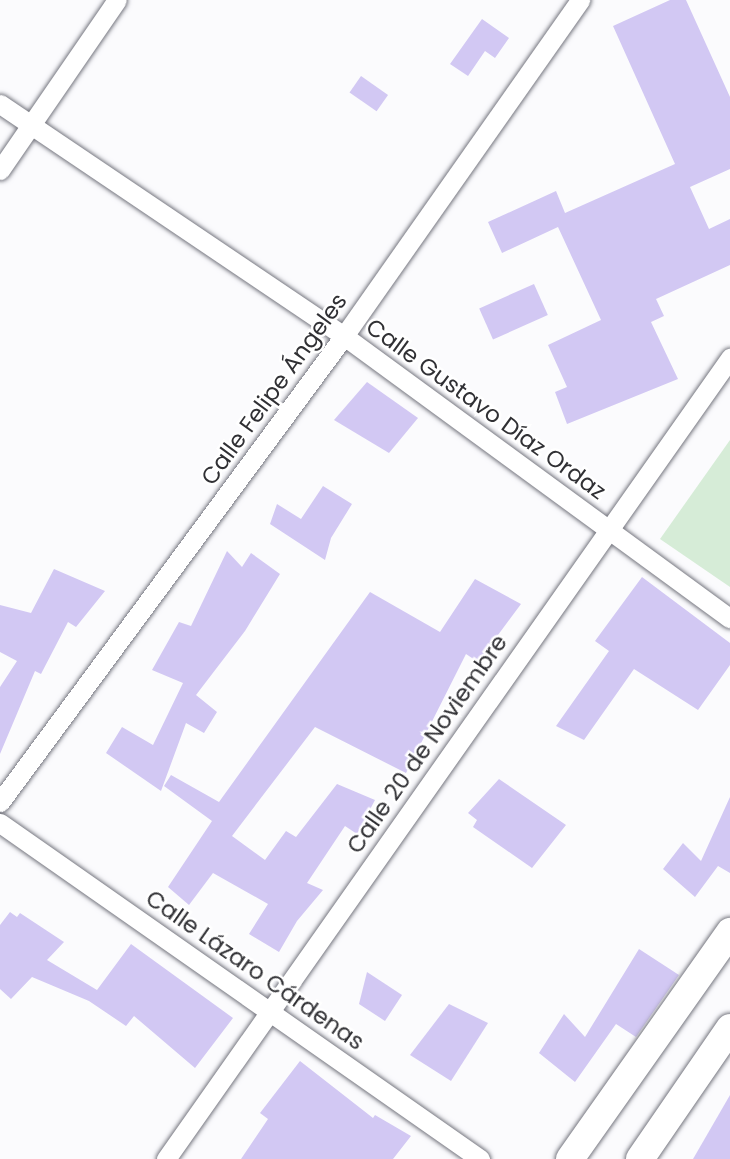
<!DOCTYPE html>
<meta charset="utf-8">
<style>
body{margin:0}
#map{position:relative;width:730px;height:1159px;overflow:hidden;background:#fbfbfd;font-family:Poppins,sans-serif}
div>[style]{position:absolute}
.green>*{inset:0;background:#d6ecd7}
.building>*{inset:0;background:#d2c8f3;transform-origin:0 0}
.roads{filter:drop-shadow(0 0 2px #767780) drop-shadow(0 0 2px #767780)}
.street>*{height:19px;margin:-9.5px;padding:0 9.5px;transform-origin:9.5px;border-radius:9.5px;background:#fff}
.secondary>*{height:28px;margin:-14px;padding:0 14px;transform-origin:14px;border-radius:14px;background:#fff}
span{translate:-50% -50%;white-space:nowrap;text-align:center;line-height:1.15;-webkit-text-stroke:5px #fff;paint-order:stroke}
.street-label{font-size:23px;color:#303034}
</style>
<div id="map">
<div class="green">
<div style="clip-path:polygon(730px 440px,730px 587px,660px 539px)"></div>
</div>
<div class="building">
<div style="clip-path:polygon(670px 0,686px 0,730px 97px,730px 169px,690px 187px,709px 229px,730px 219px,730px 265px,656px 299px,664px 316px,651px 322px,678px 379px,567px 424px,555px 392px,567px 387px,548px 345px,601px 320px,558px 227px,502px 253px,488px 222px,556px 191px,565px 213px,675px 164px,613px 26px)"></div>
<div style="clip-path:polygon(482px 19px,509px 38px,495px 58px,485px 51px,468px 76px,450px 64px)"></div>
<div style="left:361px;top:76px;width:33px;height:20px;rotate:35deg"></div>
<div style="left:534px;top:284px;width:34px;height:60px;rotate:66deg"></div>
<div style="clip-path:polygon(367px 382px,418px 418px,389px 453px,334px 420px)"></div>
<div style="clip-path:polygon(323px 486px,352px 504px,331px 538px,325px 560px,270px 524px,277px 504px,301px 519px)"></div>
<div style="clip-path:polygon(227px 551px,242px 567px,251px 553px,280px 574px,245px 631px,196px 695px,217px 712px,204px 733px,186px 723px,161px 791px,106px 753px,122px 727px,153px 745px,183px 683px,152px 670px,179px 622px,191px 626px)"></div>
<div style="clip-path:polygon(54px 569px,105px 591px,76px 627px,68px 622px,41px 674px,35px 671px,0 754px,0 687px,17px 661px,0 652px,0 605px,31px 613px)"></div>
<div style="clip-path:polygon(642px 577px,730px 643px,730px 665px,698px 710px,634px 669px,584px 740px,556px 726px,609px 651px,595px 641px)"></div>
<div style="clip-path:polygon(475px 579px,521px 604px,478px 662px,466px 654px,406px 773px,315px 727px,232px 836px,265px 860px,286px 831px,296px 837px,337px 784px,375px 800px,357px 834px,345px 826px,307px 883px,323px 890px,297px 921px,279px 952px,249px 934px,268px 904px,213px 873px,189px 905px,168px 887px,212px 821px,164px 786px,171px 775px,219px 802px,370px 592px,440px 632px)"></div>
<div style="clip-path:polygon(499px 779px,566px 825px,532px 868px,473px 827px,477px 820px,468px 813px)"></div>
<div style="clip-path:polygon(730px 797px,730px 873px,718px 866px,695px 897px,663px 869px,683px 843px,701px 861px)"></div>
<div style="clip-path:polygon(10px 912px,17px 917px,20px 913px,64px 942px,47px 960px,97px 990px,131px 944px,233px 1018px,195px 1068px,134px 1016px,126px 1026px,89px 1001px,32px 977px,11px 999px,0 989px,0 925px)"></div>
<div style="clip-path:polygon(639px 949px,679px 975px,636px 1037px,616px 1024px,575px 1082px,539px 1053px,564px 1014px,585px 1037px)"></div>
<div style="clip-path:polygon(367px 972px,402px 995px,385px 1021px,359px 1004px)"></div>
<div style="clip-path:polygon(449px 1004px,488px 1023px,451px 1081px,410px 1055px)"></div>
<div style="clip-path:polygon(300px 1061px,373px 1118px,375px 1115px,411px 1136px,393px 1159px,241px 1159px,268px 1119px,260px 1113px)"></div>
<div style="clip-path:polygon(730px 1095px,730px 1159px,693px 1159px)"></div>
</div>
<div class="roads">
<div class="street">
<div style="left:0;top:104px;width:415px;rotate:34deg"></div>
<div style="left:344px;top:336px;width:478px;rotate:36.2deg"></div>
<div style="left:0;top:170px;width:206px;rotate:-55.5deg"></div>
<div style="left:0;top:802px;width:579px;rotate:-53.57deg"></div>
<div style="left:344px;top:336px;width:411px;rotate:-54.9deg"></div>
<div style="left:0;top:823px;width:586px;rotate:34.99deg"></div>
<div style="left:166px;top:1159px;width:980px;rotate:-54.85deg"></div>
</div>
<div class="secondary">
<div style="left:570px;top:1159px;width:278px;rotate:-54.8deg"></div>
<div style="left:640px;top:1159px;width:159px;rotate:-55.5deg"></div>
</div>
</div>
<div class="street-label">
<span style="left:274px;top:389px;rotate:-54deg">Calle Felipe Ángeles</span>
<span style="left:486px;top:409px;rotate:36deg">Calle Gustavo Díaz Ordaz</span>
<span style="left:427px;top:744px;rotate:-55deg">Calle 20 de Noviembre</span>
<span style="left:255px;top:970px;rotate:35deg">Calle Lázaro Cárdenas</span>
</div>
</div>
